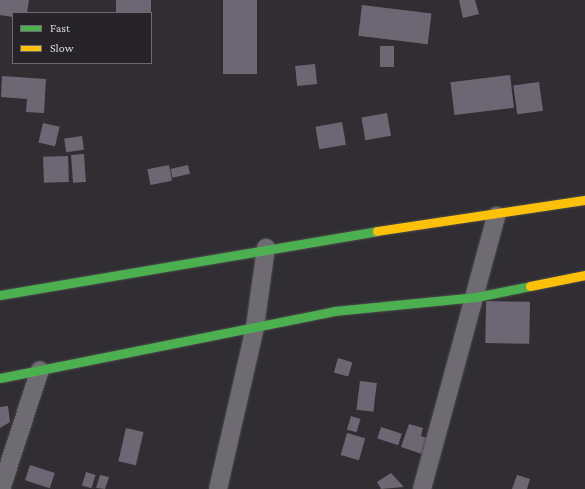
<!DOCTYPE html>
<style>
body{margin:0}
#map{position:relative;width:585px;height:489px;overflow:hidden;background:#302e32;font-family:"Crimson Pro",serif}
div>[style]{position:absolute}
.building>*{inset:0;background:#6d6773;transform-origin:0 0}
.roads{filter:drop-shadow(0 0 1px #4b4a4c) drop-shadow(0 0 1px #4b4a4c)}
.street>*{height:18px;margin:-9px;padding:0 9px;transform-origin:9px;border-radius:9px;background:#6f6b73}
.fast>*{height:9px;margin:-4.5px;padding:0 4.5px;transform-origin:4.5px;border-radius:4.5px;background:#4caf50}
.slow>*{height:9px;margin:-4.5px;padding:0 4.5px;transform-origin:4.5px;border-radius:4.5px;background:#ffc107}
span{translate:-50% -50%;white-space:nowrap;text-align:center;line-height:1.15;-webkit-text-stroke:4px #262329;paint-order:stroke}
.legend{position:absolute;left:12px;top:12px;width:140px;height:52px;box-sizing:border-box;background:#262329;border:1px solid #6d6b70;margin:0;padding:5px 7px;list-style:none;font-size:12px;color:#d8d6db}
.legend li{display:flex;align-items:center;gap:8px;height:20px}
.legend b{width:20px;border:1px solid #6d6b70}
</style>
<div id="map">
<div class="building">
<div style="clip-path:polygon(0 0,29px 0,27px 13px,13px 13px,13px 17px,0 15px)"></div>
<div style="left:116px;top:0;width:35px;height:13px"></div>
<div style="left:223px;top:0;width:34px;height:74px"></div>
<div style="clip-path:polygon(459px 0,475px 0,479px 14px,463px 18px)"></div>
<div style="left:362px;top:5px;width:70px;height:31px;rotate:7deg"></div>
<div style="left:394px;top:46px;width:21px;height:14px;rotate:90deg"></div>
<div style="left:315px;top:64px;width:20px;height:20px;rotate:84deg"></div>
<div style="left:510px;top:75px;width:33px;height:60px;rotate:83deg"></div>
<div style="clip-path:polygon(2px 76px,46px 79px,44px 113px,26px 112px,27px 99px,1px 97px)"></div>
<div style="left:539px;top:82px;width:29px;height:26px;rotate:82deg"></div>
<div style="left:387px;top:113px;width:23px;height:26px;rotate:80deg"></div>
<div style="left:342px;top:122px;width:23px;height:27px;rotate:80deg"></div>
<div style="left:43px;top:123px;width:17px;height:20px;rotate:13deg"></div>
<div style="left:82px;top:136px;width:14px;height:18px;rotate:82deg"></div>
<div style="left:84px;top:154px;width:28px;height:13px;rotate:86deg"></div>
<div style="left:68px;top:156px;width:26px;height:25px;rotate:88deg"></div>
<div style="left:169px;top:165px;width:16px;height:22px;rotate:79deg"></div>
<div style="left:188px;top:165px;width:9px;height:18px;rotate:77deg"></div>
<div style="left:486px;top:301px;width:44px;height:42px;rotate:1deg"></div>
<div style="left:338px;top:358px;width:15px;height:15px;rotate:16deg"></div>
<div style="left:360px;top:381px;width:17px;height:29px;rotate:7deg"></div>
<div style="clip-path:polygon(8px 406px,10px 422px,0 428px,0 407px)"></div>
<div style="left:351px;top:416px;width:10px;height:14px;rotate:17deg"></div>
<div style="clip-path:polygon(409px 424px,423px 428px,421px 436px,427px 438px,422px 454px,401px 447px)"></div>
<div style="left:381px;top:427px;width:22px;height:12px;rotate:18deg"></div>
<div style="left:126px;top:428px;width:18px;height:34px;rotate:13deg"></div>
<div style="left:347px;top:433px;width:19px;height:23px;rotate:16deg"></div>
<div style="left:30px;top:465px;width:26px;height:16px;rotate:18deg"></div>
<div style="left:86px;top:472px;width:10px;height:14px;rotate:17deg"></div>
<div style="clip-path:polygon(391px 473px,404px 487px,381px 489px,377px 482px)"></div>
<div style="clip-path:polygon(100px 475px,109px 477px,105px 489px,96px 488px)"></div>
<div style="clip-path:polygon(517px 475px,530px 479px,527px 489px,512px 489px)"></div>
</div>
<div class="roads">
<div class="street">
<div style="left:1px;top:489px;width:125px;rotate:-71.9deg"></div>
<div style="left:218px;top:489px;width:166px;rotate:-77.1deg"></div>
<div style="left:255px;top:327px;width:80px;rotate:-82.1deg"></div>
<div style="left:422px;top:489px;width:283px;rotate:-74.8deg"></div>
</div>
<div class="fast">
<div style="left:0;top:295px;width:382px;rotate:-9.6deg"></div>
<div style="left:0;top:378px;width:341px;rotate:-11.3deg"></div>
<div style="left:334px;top:311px;width:143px;rotate:-5.6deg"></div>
<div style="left:476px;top:297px;width:55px;rotate:-11.5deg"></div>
</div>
<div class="slow">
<div style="left:377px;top:231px;width:210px;rotate:-8.5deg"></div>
<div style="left:530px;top:286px;width:56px;rotate:-11.3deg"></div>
</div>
</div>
<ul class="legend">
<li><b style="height:5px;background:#4caf50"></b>Fast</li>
<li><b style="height:5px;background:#ffc107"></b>Slow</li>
</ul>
</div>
